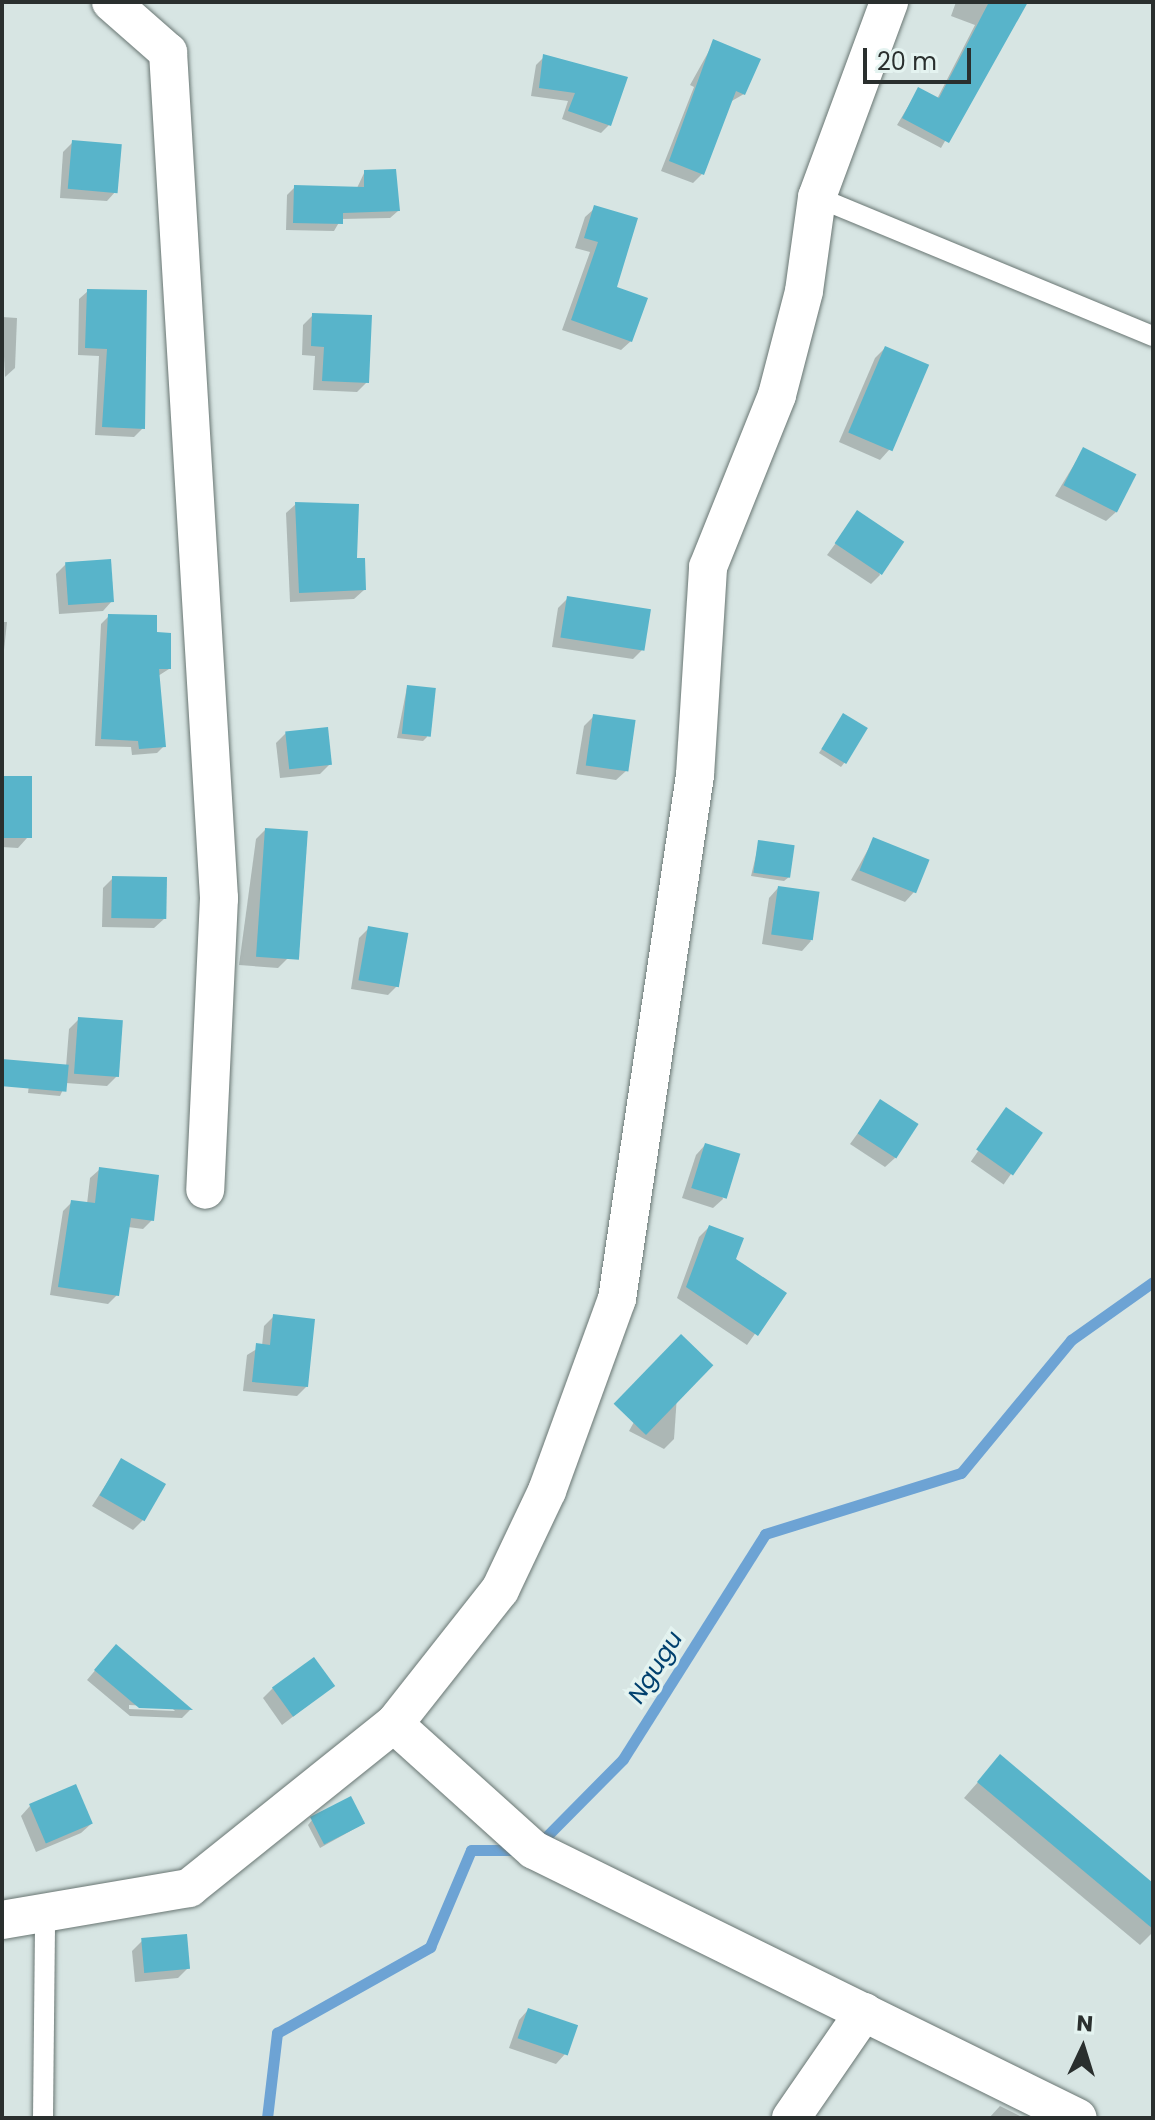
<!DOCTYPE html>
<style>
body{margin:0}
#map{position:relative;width:1155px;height:2120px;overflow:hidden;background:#d7e5e3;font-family:Poppins,sans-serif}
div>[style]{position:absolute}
.shadow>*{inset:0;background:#0003;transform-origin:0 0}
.stream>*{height:11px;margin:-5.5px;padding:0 5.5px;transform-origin:5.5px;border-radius:5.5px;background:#6da3d4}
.building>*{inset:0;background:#58b4ca;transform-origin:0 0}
.roads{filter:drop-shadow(0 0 2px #697673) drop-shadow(0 0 2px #697673)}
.lane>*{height:20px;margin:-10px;padding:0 10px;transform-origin:10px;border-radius:10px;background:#fff}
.street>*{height:38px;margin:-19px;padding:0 19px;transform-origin:19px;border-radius:19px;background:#fff}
span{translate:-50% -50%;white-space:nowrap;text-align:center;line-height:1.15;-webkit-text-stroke:7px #e4f3f0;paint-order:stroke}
.water-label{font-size:24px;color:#00406e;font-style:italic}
.frame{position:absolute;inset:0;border:4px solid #2a2f2e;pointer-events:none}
.north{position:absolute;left:1043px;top:2008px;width:80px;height:80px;-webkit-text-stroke:6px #e4f3f0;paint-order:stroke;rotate:4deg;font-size:22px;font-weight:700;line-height:32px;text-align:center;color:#2a2f2e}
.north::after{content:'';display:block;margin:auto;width:28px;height:36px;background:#2a2f2e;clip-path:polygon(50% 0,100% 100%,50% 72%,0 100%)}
.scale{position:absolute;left:863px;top:48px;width:108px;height:36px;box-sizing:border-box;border:4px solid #2a2f2e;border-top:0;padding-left:10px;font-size:24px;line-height:28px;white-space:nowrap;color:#2a2f2e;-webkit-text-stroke:6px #e4f3f0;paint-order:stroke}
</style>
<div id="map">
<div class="shadow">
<div style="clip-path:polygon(956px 2px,1025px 2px,941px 148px,897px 125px,918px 90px,937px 99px,975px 25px,951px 16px)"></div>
<div style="clip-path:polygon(714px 42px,744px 94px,730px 102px,702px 174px,693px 183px,661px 171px,694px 87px,690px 85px)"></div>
<div style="clip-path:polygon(544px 57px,609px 125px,601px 133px,562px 119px,568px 101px,531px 96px,536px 65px)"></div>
<div style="clip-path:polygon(73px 142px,116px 191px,107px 201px,60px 198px,63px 152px)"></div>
<div style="clip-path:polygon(365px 171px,398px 211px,390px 218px,341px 219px,334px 231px,286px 230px,287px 195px,295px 187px,357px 188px)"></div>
<div style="clip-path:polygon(595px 208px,631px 341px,621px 350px,562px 330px,590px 252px,575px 248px,585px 217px)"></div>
<div style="clip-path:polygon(88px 291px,143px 428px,134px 437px,95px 435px,99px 356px,78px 355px,79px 299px)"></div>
<div style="clip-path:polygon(313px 315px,367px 382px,357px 392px,313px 390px,315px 356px,302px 355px,303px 325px)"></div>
<div style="clip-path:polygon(2px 317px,17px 318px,15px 368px,5px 377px)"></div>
<div style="clip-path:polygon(885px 348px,889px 450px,880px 460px,839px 442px,875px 358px)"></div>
<div style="clip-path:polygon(1083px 450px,1116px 512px,1106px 521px,1055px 496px)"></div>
<div style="clip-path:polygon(296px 504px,355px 560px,364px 590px,354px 599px,290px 602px,286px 513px)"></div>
<div style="clip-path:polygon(858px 513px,880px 575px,871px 584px,827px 555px)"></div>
<div style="clip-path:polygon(66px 564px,112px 601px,103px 611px,59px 614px,56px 574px)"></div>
<div style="clip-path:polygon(568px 598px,643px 649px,633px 659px,552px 647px,558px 608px)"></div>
<div style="clip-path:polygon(109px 616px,155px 634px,169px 669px,158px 676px,164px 746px,157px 753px,132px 755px,131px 747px,95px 746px,101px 624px)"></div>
<div style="clip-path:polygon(2px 622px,7px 622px,2px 669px)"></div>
<div style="clip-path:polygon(407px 687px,427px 737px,423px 741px,397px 738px)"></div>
<div style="clip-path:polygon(594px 716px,626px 771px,616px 780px,576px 774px,584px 726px)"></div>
<div style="clip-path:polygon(843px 716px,845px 762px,841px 767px,819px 753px)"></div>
<div style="clip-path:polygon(286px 733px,330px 764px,320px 774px,280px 778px,276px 743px)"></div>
<div style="clip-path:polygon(2px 777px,27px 838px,18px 848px,2px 847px)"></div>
<div style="clip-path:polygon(265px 830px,288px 958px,278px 968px,239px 965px,256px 839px)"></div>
<div style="clip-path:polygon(874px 839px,914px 892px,905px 902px,851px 880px)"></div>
<div style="clip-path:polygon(759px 843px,789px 877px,784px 881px,751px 876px)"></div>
<div style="clip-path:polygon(113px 878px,164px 919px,154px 928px,102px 927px,103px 888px)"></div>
<div style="clip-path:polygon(778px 888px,811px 941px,802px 951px,762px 944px,769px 898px)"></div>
<div style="clip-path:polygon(369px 928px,398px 985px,388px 995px,351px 989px,359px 938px)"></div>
<div style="clip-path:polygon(79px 1019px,117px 1076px,107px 1086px,66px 1083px,60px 1096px,28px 1093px,31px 1068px,66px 1067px,69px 1029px)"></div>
<div style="clip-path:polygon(881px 1101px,895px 1158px,885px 1167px,850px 1144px)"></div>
<div style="left:1007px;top:1110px;width:40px;height:63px;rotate:35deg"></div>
<div style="clip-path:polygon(705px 1145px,723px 1199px,713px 1208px,682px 1198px,696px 1155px)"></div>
<div style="clip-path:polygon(99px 1170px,152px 1220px,143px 1229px,128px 1227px,117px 1295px,108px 1304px,50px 1295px,63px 1211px,72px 1202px,87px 1204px,90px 1178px)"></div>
<div style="clip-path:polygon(709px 1227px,734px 1260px,784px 1293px,747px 1345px,677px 1298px,699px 1237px)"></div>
<div style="clip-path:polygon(274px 1316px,307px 1386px,297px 1396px,243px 1391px,247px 1355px,262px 1346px,264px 1326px)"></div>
<div style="clip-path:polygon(681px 1337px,674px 1439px,664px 1449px,629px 1431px)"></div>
<div style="clip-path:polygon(121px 1461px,143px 1520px,133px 1530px,92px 1506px)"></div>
<div style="clip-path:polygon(evenodd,108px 1655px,190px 1710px,182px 1718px,130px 1716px,87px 1680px,108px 1655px,129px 1705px,171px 1707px,175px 1711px,129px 1709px,129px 1705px)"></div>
<div style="clip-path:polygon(333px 1686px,282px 1725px,263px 1698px,273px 1688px)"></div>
<div style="clip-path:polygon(1000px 1757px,1153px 1885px,1153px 1932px,1140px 1945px,964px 1798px)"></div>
<div style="clip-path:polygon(30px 1806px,91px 1824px,81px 1833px,36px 1852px,21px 1816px)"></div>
<div style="clip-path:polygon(312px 1820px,363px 1824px,320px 1848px,308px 1825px)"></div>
<div style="clip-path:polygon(142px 1941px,188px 1968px,178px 1978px,135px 1982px,132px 1951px)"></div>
<div style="clip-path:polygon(528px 2010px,565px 2054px,556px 2064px,509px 2048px,519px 2020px)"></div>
<div style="clip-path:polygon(1000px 2106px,1024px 2118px,989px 2118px)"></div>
</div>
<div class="stream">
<div style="left:537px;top:1846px;width:122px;rotate:-45.3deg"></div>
<div style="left:623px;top:1759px;width:266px;rotate:-57.7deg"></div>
<div style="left:765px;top:1534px;width:205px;rotate:-17.3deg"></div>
<div style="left:961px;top:1473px;width:173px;rotate:-50.4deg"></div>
<div style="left:1071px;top:1340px;width:100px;rotate:-35.3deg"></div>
<div style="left:267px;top:2118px;width:86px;rotate:-83.3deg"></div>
<div style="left:277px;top:2033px;width:176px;rotate:-29.3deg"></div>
<div style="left:430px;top:1947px;width:105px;rotate:-67.1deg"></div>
<div style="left:471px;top:1850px;width:46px"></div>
</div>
<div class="building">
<div style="clip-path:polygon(989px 2px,1028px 2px,949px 143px,902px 118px,918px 87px,939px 98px)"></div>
<div style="clip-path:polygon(713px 39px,761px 59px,745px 95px,736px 91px,704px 175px,669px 161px)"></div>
<div style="clip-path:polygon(543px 54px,628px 77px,611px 126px,568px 111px,575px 93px,539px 88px)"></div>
<div style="left:72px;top:140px;width:50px;height:49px;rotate:5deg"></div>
<div style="clip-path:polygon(396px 169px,400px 211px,343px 213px,343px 224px,293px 223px,294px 185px,364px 187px,364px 170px)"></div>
<div style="clip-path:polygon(594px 205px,638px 218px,617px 287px,648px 298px,632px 342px,571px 320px,598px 242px,584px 238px)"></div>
<div style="clip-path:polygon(87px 289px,147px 290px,145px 429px,102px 427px,107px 349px,85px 348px)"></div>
<div style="clip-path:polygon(312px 313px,372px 315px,369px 383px,322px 381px,324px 347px,311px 346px)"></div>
<div style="left:885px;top:346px;width:48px;height:94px;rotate:23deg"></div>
<div style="left:1083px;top:447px;width:60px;height:43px;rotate:27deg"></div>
<div style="clip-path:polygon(295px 502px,359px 504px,357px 558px,365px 558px,366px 590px,299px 593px)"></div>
<div style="left:857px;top:510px;width:57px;height:40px;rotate:34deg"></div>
<div style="left:111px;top:559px;width:43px;height:46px;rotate:86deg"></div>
<div style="left:567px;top:596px;width:85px;height:42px;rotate:9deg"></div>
<div style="clip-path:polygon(108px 614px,157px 615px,157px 632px,171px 633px,171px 669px,159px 669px,166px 747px,139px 749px,138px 741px,101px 739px)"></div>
<div style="left:407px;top:685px;width:29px;height:49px;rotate:6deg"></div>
<div style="left:843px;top:713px;width:29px;height:42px;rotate:31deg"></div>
<div style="left:593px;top:714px;width:43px;height:52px;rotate:8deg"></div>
<div style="left:328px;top:727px;width:38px;height:43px;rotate:84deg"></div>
<div style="left:2px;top:776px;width:30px;height:62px"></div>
<div style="left:265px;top:828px;width:43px;height:129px;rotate:4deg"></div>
<div style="left:873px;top:837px;width:61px;height:36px;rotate:22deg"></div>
<div style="left:758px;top:840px;width:37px;height:33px;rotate:8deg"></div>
<div style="left:112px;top:876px;width:55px;height:42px;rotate:1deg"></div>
<div style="left:778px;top:886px;width:42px;height:49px;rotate:8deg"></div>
<div style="left:368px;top:926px;width:41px;height:55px;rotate:10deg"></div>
<div style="left:78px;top:1017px;width:45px;height:57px;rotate:4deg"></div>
<div style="left:2px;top:1059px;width:67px;height:27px;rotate:5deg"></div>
<div style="left:880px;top:1099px;width:46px;height:41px;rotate:33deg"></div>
<div style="left:1006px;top:1107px;width:45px;height:52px;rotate:35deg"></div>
<div style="left:705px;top:1143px;width:37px;height:47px;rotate:17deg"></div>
<div style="clip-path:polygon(99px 1167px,159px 1175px,154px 1221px,131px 1218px,119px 1296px,58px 1287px,71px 1200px,95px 1203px)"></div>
<div style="clip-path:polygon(709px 1225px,744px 1238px,736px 1259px,787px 1293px,758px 1336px,686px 1287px)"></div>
<div style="clip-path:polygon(273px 1314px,315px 1319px,308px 1387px,252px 1382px,256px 1343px,270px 1345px)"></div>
<div style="left:681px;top:1334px;width:45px;height:97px;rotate:44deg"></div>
<div style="left:121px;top:1458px;width:52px;height:43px;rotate:30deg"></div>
<div style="clip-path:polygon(116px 1644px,193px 1710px,139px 1708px,94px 1670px)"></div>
<div style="left:314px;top:1657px;width:36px;height:52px;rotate:54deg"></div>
<div style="clip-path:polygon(1000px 1754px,1153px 1883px,1153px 1929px,977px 1782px)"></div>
<div style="left:76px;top:1784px;width:43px;height:51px;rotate:67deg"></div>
<div style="left:351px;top:1796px;width:31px;height:46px;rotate:63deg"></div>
<div style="left:187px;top:1934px;width:35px;height:46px;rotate:85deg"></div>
<div style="left:528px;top:2008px;width:53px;height:32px;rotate:19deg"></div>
</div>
<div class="roads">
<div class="lane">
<div style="left:817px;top:197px;width:364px;rotate:22.5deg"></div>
<div style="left:43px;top:2118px;width:206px;rotate:-89.4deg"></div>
</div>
<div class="street">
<div style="left:111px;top:2px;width:76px;rotate:41.3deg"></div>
<div style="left:168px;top:52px;width:848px;rotate:86.55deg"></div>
<div style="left:219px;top:898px;width:292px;rotate:92.7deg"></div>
<div style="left:394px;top:1724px;width:188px;rotate:42deg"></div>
<div style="left:534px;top:1850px;width:606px;rotate:26.23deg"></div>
<div style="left:2px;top:1920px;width:190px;rotate:-9.7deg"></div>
<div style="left:189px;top:1888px;width:263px;rotate:-38.7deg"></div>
<div style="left:394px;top:1724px;width:171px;rotate:-51.7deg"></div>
<div style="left:500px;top:1590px;width:110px;rotate:-64.6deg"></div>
<div style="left:547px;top:1491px;width:204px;rotate:-70deg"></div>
<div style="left:617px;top:1299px;width:530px;rotate:-81.53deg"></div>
<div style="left:695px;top:775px;width:208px;rotate:-86.4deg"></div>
<div style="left:708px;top:567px;width:185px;rotate:-68.1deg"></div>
<div style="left:777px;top:395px;width:107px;rotate:-75.4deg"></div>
<div style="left:804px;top:291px;width:95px;rotate:-82.1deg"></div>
<div style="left:817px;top:197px;width:208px;rotate:-69.7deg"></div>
<div style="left:791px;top:2118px;width:129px;rotate:-55.4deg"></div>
</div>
</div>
<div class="water-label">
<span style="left:655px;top:1667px;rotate:-58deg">Ngugu</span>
</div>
<div class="frame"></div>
<div class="north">N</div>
<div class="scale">20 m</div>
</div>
